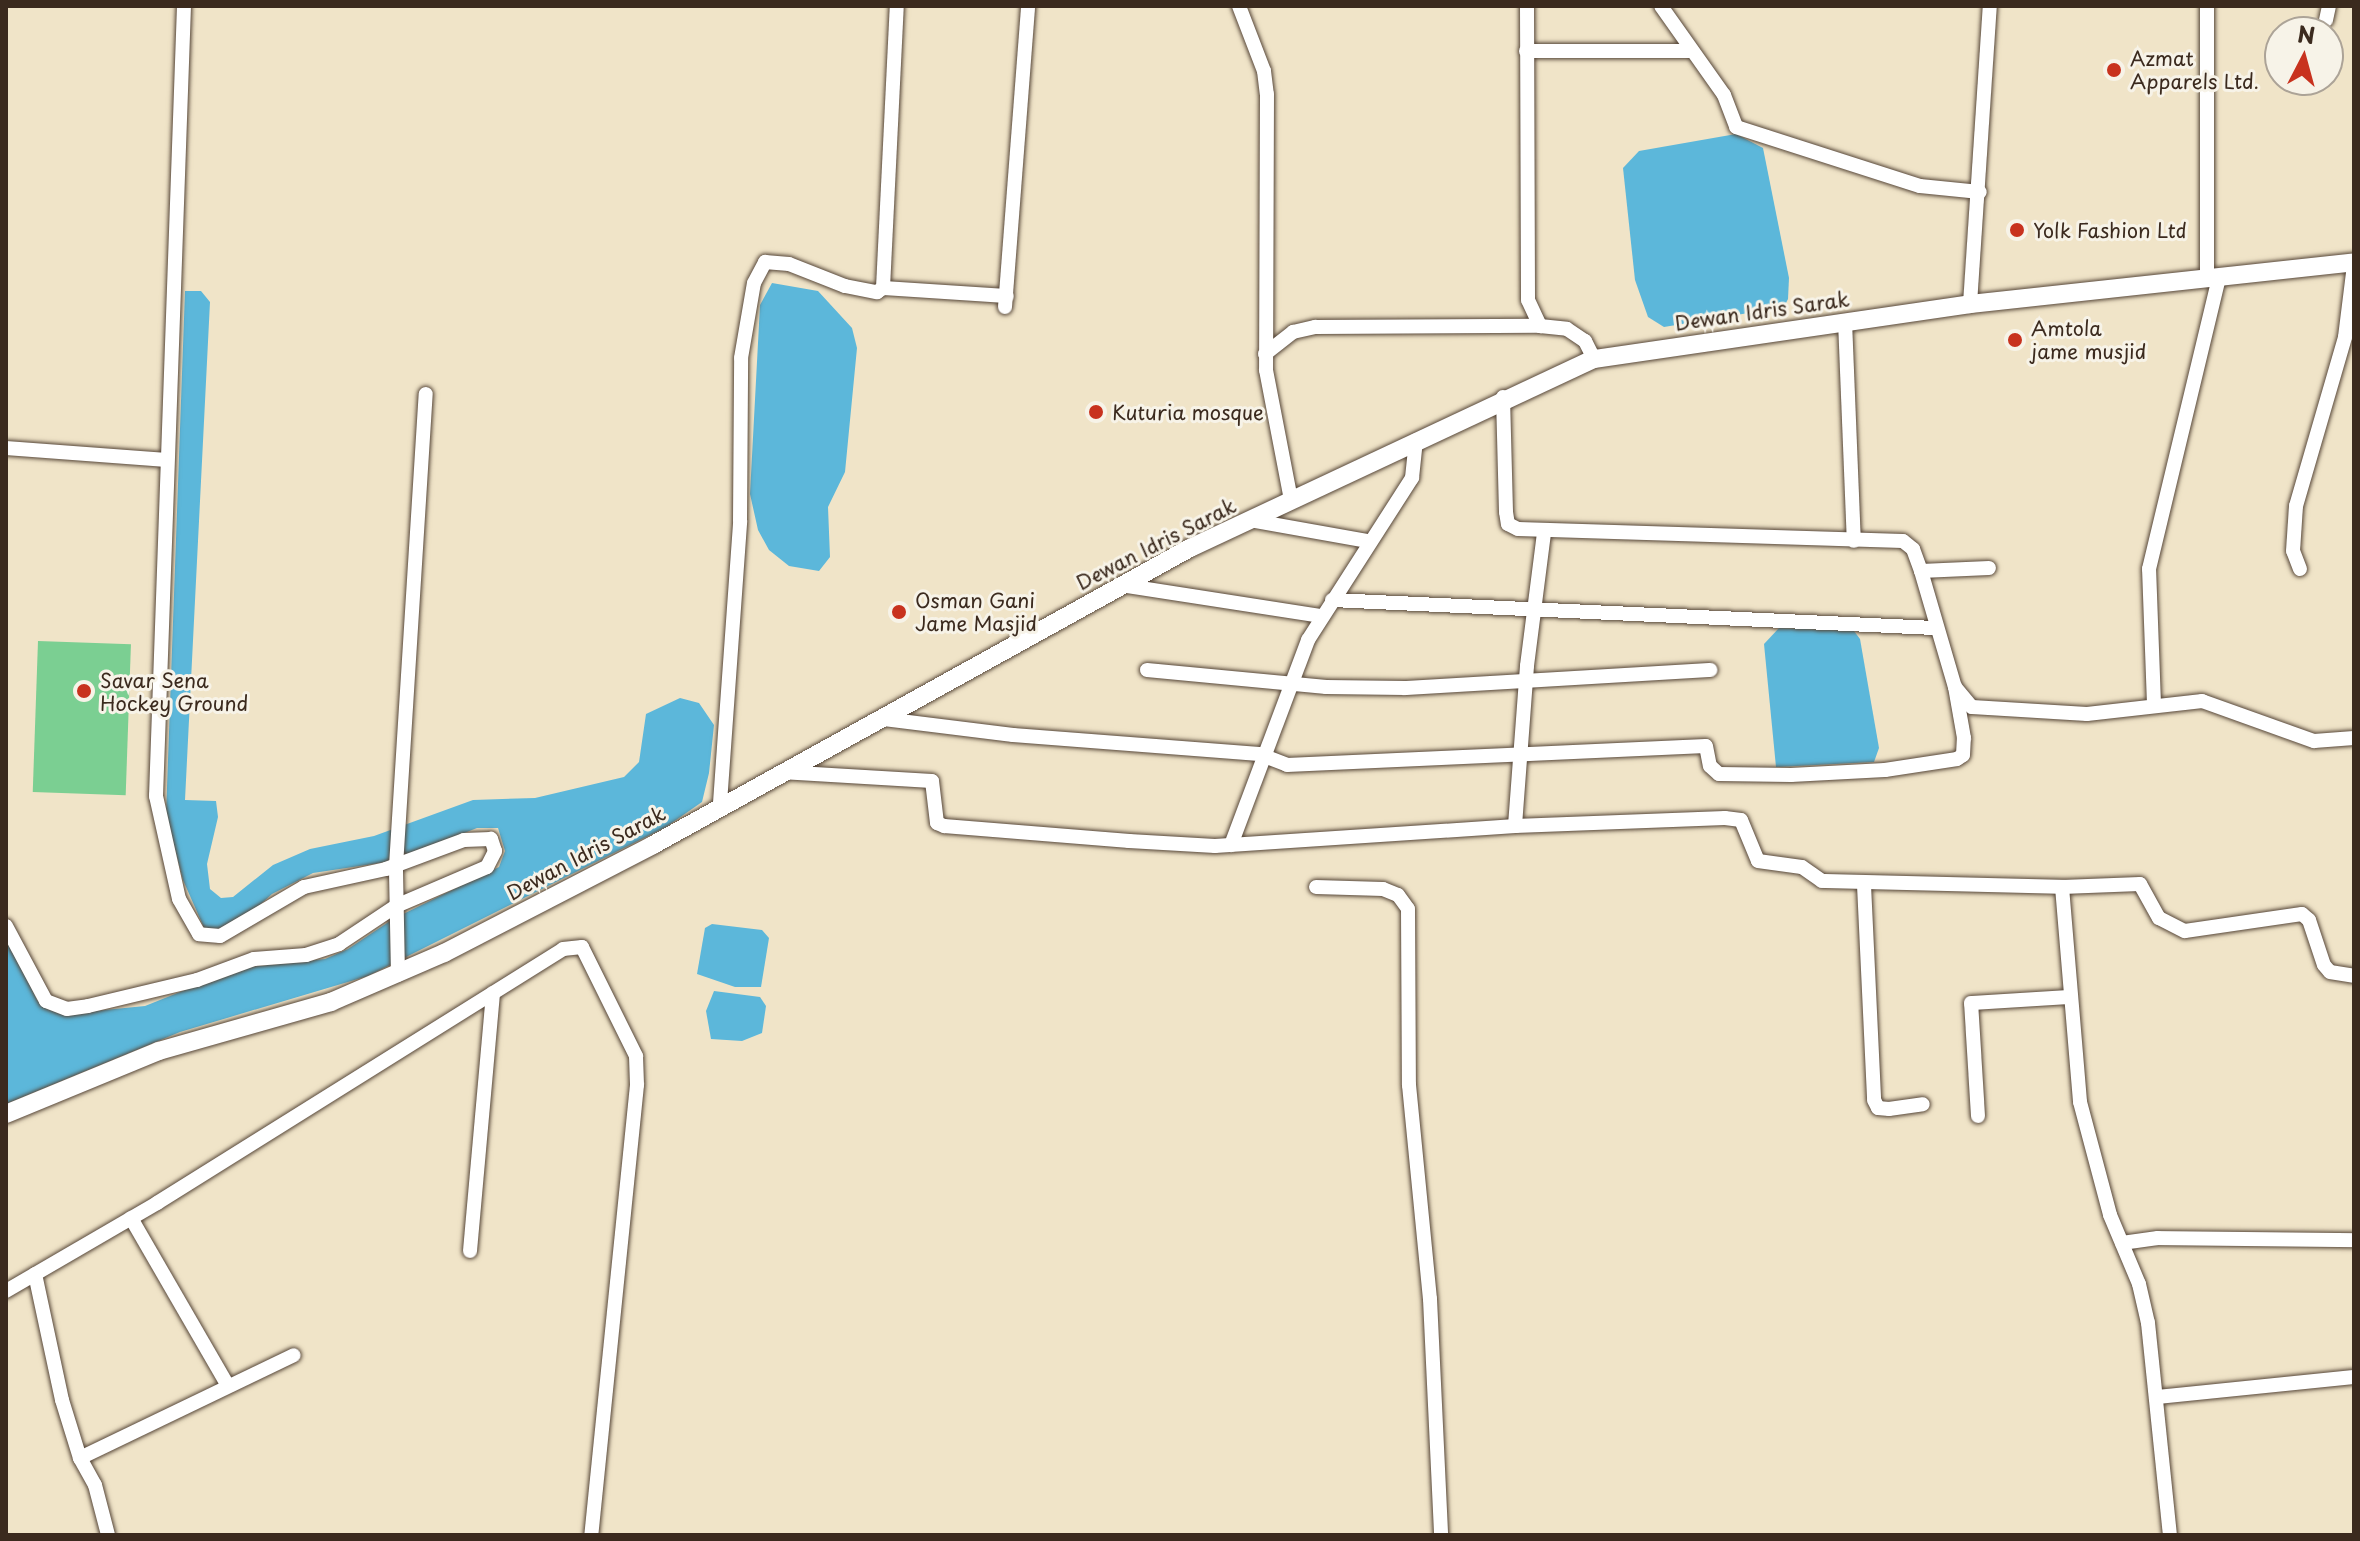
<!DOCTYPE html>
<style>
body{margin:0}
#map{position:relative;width:2360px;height:1541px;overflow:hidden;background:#f0e4c8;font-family:"Playpen Sans",sans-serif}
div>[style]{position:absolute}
.green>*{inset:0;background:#7bcf92;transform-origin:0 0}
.water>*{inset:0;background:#5cb7da}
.roads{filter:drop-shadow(0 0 2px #564638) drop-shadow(0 0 2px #564638)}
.minor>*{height:14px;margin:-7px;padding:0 7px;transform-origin:7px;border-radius:7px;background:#fff}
.major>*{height:18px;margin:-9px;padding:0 9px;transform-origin:9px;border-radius:9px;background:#fff}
.dots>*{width:22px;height:22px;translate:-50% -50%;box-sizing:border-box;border:4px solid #f7f3e8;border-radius:50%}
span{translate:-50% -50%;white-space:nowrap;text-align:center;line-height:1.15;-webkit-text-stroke:6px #f7f3e8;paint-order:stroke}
.poi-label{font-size:20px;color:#3b2a1e}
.left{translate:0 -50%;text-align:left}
.street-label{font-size:20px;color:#3b2a1e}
.frame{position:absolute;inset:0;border:8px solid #3b2a1e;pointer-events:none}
.north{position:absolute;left:2264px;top:16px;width:80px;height:80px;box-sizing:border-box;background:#f7f3e8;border:2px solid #aca397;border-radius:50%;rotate:6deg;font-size:22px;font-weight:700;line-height:32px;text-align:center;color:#3b2a1e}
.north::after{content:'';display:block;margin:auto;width:28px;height:36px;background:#c8321e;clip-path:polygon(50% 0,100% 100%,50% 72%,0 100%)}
</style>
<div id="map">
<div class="green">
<div style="left:38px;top:641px;width:93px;height:151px;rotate:2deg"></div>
</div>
<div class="water">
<div style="clip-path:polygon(1736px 134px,1763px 148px,1789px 278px,1788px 299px,1784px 307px,1664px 327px,1648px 317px,1635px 280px,1623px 168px,1639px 151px)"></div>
<div style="clip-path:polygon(772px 283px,818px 291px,852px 328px,857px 348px,845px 472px,828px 507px,830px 557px,819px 571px,789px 566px,769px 550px,758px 530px,750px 494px,760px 305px)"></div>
<div style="clip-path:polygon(185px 291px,201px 291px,210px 302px,185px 800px,216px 801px,218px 817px,207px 864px,210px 889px,221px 898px,233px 897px,273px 865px,310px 849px,374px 836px,473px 800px,535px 798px,624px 777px,639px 762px,646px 714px,680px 698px,699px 703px,714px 725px,709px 773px,702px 802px,666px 827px,368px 976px,180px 1032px,6px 1104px,6px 935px,37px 1000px,47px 1009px,74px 1013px,145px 1006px,240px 968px,325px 959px,348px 949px,393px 919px,499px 867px,505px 851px,498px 828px,477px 828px,393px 861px,313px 873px,272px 894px,242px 921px,222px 930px,205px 930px,183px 880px,166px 815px)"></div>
<div style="clip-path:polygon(1779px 628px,1854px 631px,1860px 639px,1879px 748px,1874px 762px,1776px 767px,1764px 644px)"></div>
<div style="clip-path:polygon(712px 924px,762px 930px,769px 938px,761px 987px,735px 987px,697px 974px,705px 928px)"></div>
<div style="clip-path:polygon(714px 991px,760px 997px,766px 1006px,762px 1033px,742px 1041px,711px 1039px,706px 1011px)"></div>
</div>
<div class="roads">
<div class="minor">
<div style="left:1239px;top:6px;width:70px;rotate:69deg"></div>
<div style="left:1264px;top:71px;width:23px;rotate:83deg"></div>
<div style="left:1267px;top:94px;width:276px;rotate:90.2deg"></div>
<div style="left:1266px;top:370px;width:132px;rotate:79.1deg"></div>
<div style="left:1527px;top:6px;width:294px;rotate:89.8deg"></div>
<div style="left:1528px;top:300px;width:29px;rotate:65deg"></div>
<div style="left:1661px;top:6px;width:109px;rotate:54.7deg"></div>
<div style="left:1724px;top:95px;width:34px;rotate:69deg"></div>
<div style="left:1736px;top:127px;width:193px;rotate:17.8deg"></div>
<div style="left:1920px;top:186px;width:60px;rotate:5.7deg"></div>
<div style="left:2207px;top:6px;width:273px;rotate:90deg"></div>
<div style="left:2326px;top:20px;width:14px;rotate:-78deg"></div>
<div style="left:1526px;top:51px;width:166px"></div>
<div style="left:883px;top:288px;width:124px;rotate:3.7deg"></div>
<div style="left:1970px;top:304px;width:299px;rotate:-86.2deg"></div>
<div style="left:1005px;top:307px;width:302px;rotate:-85.6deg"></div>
<div style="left:1845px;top:321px;width:220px;rotate:87.7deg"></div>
<div style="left:1265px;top:354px;width:36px;rotate:-38deg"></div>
<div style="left:1293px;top:332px;width:23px;rotate:-13deg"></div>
<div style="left:1315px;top:327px;width:225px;rotate:-0.3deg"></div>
<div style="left:1540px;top:326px;width:27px;rotate:6deg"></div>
<div style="left:1567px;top:329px;width:22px;rotate:34deg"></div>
<div style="left:1585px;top:341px;width:20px;rotate:63deg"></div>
<div style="left:1503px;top:397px;width:115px;rotate:88.5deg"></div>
<div style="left:1506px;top:512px;width:12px;rotate:81deg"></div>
<div style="left:1508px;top:524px;width:11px;rotate:27deg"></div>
<div style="left:1518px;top:529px;width:385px;rotate:1.8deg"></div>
<div style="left:1903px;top:541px;width:13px;rotate:39deg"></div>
<div style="left:1913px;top:549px;width:23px;rotate:70deg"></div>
<div style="left:1921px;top:571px;width:121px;rotate:73.7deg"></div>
<div style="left:1955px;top:687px;width:26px;rotate:50deg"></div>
<div style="left:1972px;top:707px;width:115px;rotate:3.5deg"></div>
<div style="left:2087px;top:714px;width:116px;rotate:-6.4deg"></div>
<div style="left:2202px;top:701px;width:119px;rotate:19.7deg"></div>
<div style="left:2314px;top:741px;width:40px;rotate:-4.3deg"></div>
<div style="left:6px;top:448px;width:161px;rotate:4.3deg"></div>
<div style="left:1250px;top:520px;width:120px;rotate:10.1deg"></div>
<div style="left:1544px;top:533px;width:134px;rotate:97.3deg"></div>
<div style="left:1527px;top:666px;width:160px;rotate:94.3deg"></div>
<div style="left:1515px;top:826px;width:210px;rotate:-2.2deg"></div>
<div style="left:1725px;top:818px;width:16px;rotate:7deg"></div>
<div style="left:1741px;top:820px;width:44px;rotate:67.5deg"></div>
<div style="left:1758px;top:861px;width:44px;rotate:7.8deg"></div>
<div style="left:1802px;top:867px;width:24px;rotate:35deg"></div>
<div style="left:1822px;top:881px;width:240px;rotate:1.4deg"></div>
<div style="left:2062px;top:887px;width:216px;rotate:85.2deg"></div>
<div style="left:2080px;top:1102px;width:117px;rotate:75.1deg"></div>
<div style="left:2110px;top:1215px;width:75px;rotate:67.2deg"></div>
<div style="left:2139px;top:1284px;width:40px;rotate:77deg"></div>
<div style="left:2148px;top:1323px;width:213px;rotate:84.1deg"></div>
<div style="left:2300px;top:569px;width:19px;rotate:-111deg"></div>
<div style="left:2293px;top:551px;width:45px;rotate:-86.2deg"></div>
<div style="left:2296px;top:506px;width:176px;rotate:-73.8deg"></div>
<div style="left:2345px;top:337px;width:73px;rotate:-82.9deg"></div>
<div style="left:1921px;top:571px;width:68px;rotate:-2.5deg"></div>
<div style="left:1121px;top:585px;width:203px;rotate:8.8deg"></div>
<div style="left:1332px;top:600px;width:603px;rotate:2.66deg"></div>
<div style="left:1147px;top:670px;width:180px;rotate:5.4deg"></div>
<div style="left:1326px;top:687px;width:79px;rotate:0.7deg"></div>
<div style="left:1405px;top:688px;width:306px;rotate:-3.4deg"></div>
<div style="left:2154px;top:704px;width:135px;rotate:-92.1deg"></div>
<div style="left:2149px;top:569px;width:299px;rotate:-76.5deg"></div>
<div style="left:884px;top:719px;width:130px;rotate:7.1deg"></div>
<div style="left:1013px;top:735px;width:247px;rotate:4.4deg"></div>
<div style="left:1259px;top:754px;width:30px;rotate:21deg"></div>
<div style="left:1287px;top:765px;width:419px;rotate:-2.6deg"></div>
<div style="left:1706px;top:746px;width:20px;rotate:79deg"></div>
<div style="left:1710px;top:766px;width:12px;rotate:42deg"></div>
<div style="left:1719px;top:774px;width:72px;rotate:0.8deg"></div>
<div style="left:1791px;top:775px;width:94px;rotate:-3deg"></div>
<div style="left:1885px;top:770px;width:73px;rotate:-8.7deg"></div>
<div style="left:1957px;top:759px;width:7px;rotate:-34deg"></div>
<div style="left:1963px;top:755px;width:17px;rotate:-87deg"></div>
<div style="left:1964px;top:738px;width:52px;rotate:-100deg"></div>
<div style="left:781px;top:772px;width:151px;rotate:3.4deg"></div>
<div style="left:932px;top:781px;width:42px;rotate:83.2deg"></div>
<div style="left:937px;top:823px;width:8px;rotate:23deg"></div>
<div style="left:944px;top:826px;width:186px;rotate:4.6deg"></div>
<div style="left:1129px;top:841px;width:86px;rotate:3.3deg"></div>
<div style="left:1215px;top:846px;width:301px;rotate:-3.8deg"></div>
<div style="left:720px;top:803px;width:283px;rotate:-85.9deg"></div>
<div style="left:740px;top:521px;width:163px;rotate:-89.6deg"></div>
<div style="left:741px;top:358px;width:76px;rotate:-80.2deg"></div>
<div style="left:754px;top:283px;width:24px;rotate:-62deg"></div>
<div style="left:765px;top:262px;width:24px;rotate:5deg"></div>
<div style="left:789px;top:264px;width:60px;rotate:21.4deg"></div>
<div style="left:845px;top:286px;width:33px;rotate:11deg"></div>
<div style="left:877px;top:292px;width:7px;rotate:-34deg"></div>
<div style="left:883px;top:288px;width:282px;rotate:-87.2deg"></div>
<div style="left:1231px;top:845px;width:219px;rotate:-69.4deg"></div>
<div style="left:1308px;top:640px;width:193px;rotate:-57.3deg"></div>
<div style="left:1412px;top:478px;width:38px;rotate:-84deg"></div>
<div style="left:1864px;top:885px;width:215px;rotate:87.3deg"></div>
<div style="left:1874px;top:1100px;width:9px;rotate:63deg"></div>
<div style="left:1878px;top:1108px;width:11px;rotate:5deg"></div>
<div style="left:1889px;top:1109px;width:34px;rotate:-8deg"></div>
<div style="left:1316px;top:887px;width:67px;rotate:1.7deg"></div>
<div style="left:1383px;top:889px;width:16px;rotate:22deg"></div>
<div style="left:1398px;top:895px;width:17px;rotate:54deg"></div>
<div style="left:1408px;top:909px;width:176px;rotate:89.7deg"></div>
<div style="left:1409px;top:1085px;width:215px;rotate:84.4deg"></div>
<div style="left:1430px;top:1299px;width:236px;rotate:87.3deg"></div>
<div style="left:2062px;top:887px;width:78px;rotate:-2.2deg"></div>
<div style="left:2140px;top:884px;width:39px;rotate:61deg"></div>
<div style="left:2159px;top:918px;width:29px;rotate:27deg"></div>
<div style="left:2185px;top:931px;width:118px;rotate:-8.3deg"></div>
<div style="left:2302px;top:914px;width:9px;rotate:41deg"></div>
<div style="left:2309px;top:920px;width:47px;rotate:71.6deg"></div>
<div style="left:2324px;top:965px;width:9px;rotate:49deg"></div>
<div style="left:2330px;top:972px;width:24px;rotate:9deg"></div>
<div style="left:6px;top:926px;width:85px;rotate:61.9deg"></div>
<div style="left:46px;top:1001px;width:22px;rotate:21deg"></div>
<div style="left:67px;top:1009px;width:21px;rotate:-8deg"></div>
<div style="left:88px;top:1006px;width:112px;rotate:-13.4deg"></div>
<div style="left:197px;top:980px;width:61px;rotate:-20.2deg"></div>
<div style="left:254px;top:959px;width:52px;rotate:-4.4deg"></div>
<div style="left:306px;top:955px;width:35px;rotate:-18deg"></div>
<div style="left:339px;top:944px;width:69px;rotate:-33.7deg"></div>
<div style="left:396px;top:906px;width:99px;rotate:-23.2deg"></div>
<div style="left:487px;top:867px;width:18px;rotate:-63deg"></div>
<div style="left:495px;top:851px;width:13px;rotate:-108deg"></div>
<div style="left:491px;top:839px;width:27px;rotate:178deg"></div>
<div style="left:464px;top:840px;width:83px;rotate:159.6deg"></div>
<div style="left:386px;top:869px;width:84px;rotate:167.6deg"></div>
<div style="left:304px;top:887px;width:97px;rotate:149.7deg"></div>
<div style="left:220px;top:936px;width:21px;rotate:-175deg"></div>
<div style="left:199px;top:934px;width:40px;rotate:-119.7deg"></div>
<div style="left:179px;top:899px;width:106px;rotate:-102.6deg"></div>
<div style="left:156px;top:796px;width:790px;rotate:-87.97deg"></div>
<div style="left:398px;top:975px;width:109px;rotate:-91.1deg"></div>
<div style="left:396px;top:866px;width:473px;rotate:-86.4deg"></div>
<div style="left:1978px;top:1116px;width:113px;rotate:-93.5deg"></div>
<div style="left:1971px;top:1003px;width:99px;rotate:-3.5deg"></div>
<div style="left:131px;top:1218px;width:192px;rotate:60deg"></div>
<div style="left:2122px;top:1243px;width:36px;rotate:-8deg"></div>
<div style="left:2158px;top:1238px;width:196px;rotate:0.6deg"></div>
<div style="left:470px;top:1251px;width:259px;rotate:-84.9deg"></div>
<div style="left:35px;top:1274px;width:129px;rotate:77.9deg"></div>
<div style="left:62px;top:1400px;width:61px;rotate:72.8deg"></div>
<div style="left:80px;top:1458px;width:31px;rotate:61deg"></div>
<div style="left:95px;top:1485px;width:52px;rotate:75.4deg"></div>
<div style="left:6px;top:1291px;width:175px;rotate:-30.2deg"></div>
<div style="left:157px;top:1203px;width:479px;rotate:-32deg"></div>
<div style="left:563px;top:949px;width:19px;rotate:-6deg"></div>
<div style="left:582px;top:947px;width:122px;rotate:63.6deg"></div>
<div style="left:636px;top:1056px;width:29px;rotate:88deg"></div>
<div style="left:637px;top:1085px;width:452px;rotate:95.8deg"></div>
<div style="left:2157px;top:1397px;width:198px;rotate:-5.8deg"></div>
<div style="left:80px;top:1458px;width:237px;rotate:-25.7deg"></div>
</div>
<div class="major">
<div style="left:6px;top:1114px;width:165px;rotate:-22.4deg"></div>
<div style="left:159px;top:1051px;width:179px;rotate:-15.9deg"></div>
<div style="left:331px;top:1002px;width:123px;rotate:-23.4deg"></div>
<div style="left:444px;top:953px;width:235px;rotate:-27.3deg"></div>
<div style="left:653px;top:845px;width:614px;rotate:-28.95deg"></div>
<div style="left:1190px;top:548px;width:446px;rotate:-25.1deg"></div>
<div style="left:1594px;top:359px;width:380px;rotate:-8.3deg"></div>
<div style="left:1970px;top:304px;width:386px;rotate:-6.2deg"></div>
</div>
</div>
<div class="dots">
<div style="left:2114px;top:70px;background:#c8321e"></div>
<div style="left:2017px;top:230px;background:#c8321e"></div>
<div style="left:2015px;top:340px;background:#c8321e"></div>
<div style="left:1096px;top:412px;background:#c8321e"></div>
<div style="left:899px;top:612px;background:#c8321e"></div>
<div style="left:84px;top:691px;background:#c8321e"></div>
</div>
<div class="poi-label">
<span class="left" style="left:2130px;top:70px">Azmat<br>Apparels Ltd.</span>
<span class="left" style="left:2033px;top:230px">Yolk Fashion Ltd</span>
<span class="left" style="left:2031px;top:340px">Amtola<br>jame musjid</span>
<span class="left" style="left:1112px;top:412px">Kuturia mosque</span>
<span class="left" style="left:915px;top:612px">Osman Gani<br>Jame Masjid</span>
<span class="left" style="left:100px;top:692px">Savar Sena<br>Hockey Ground</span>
</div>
<div class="street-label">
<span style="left:1762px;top:311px;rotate:-8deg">Dewan Idris Sarak</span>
<span style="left:1156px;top:544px;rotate:-27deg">Dewan Idris Sarak</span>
<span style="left:586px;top:853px;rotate:-28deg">Dewan Idris Sarak</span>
</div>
<div class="frame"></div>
<div class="north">N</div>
</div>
